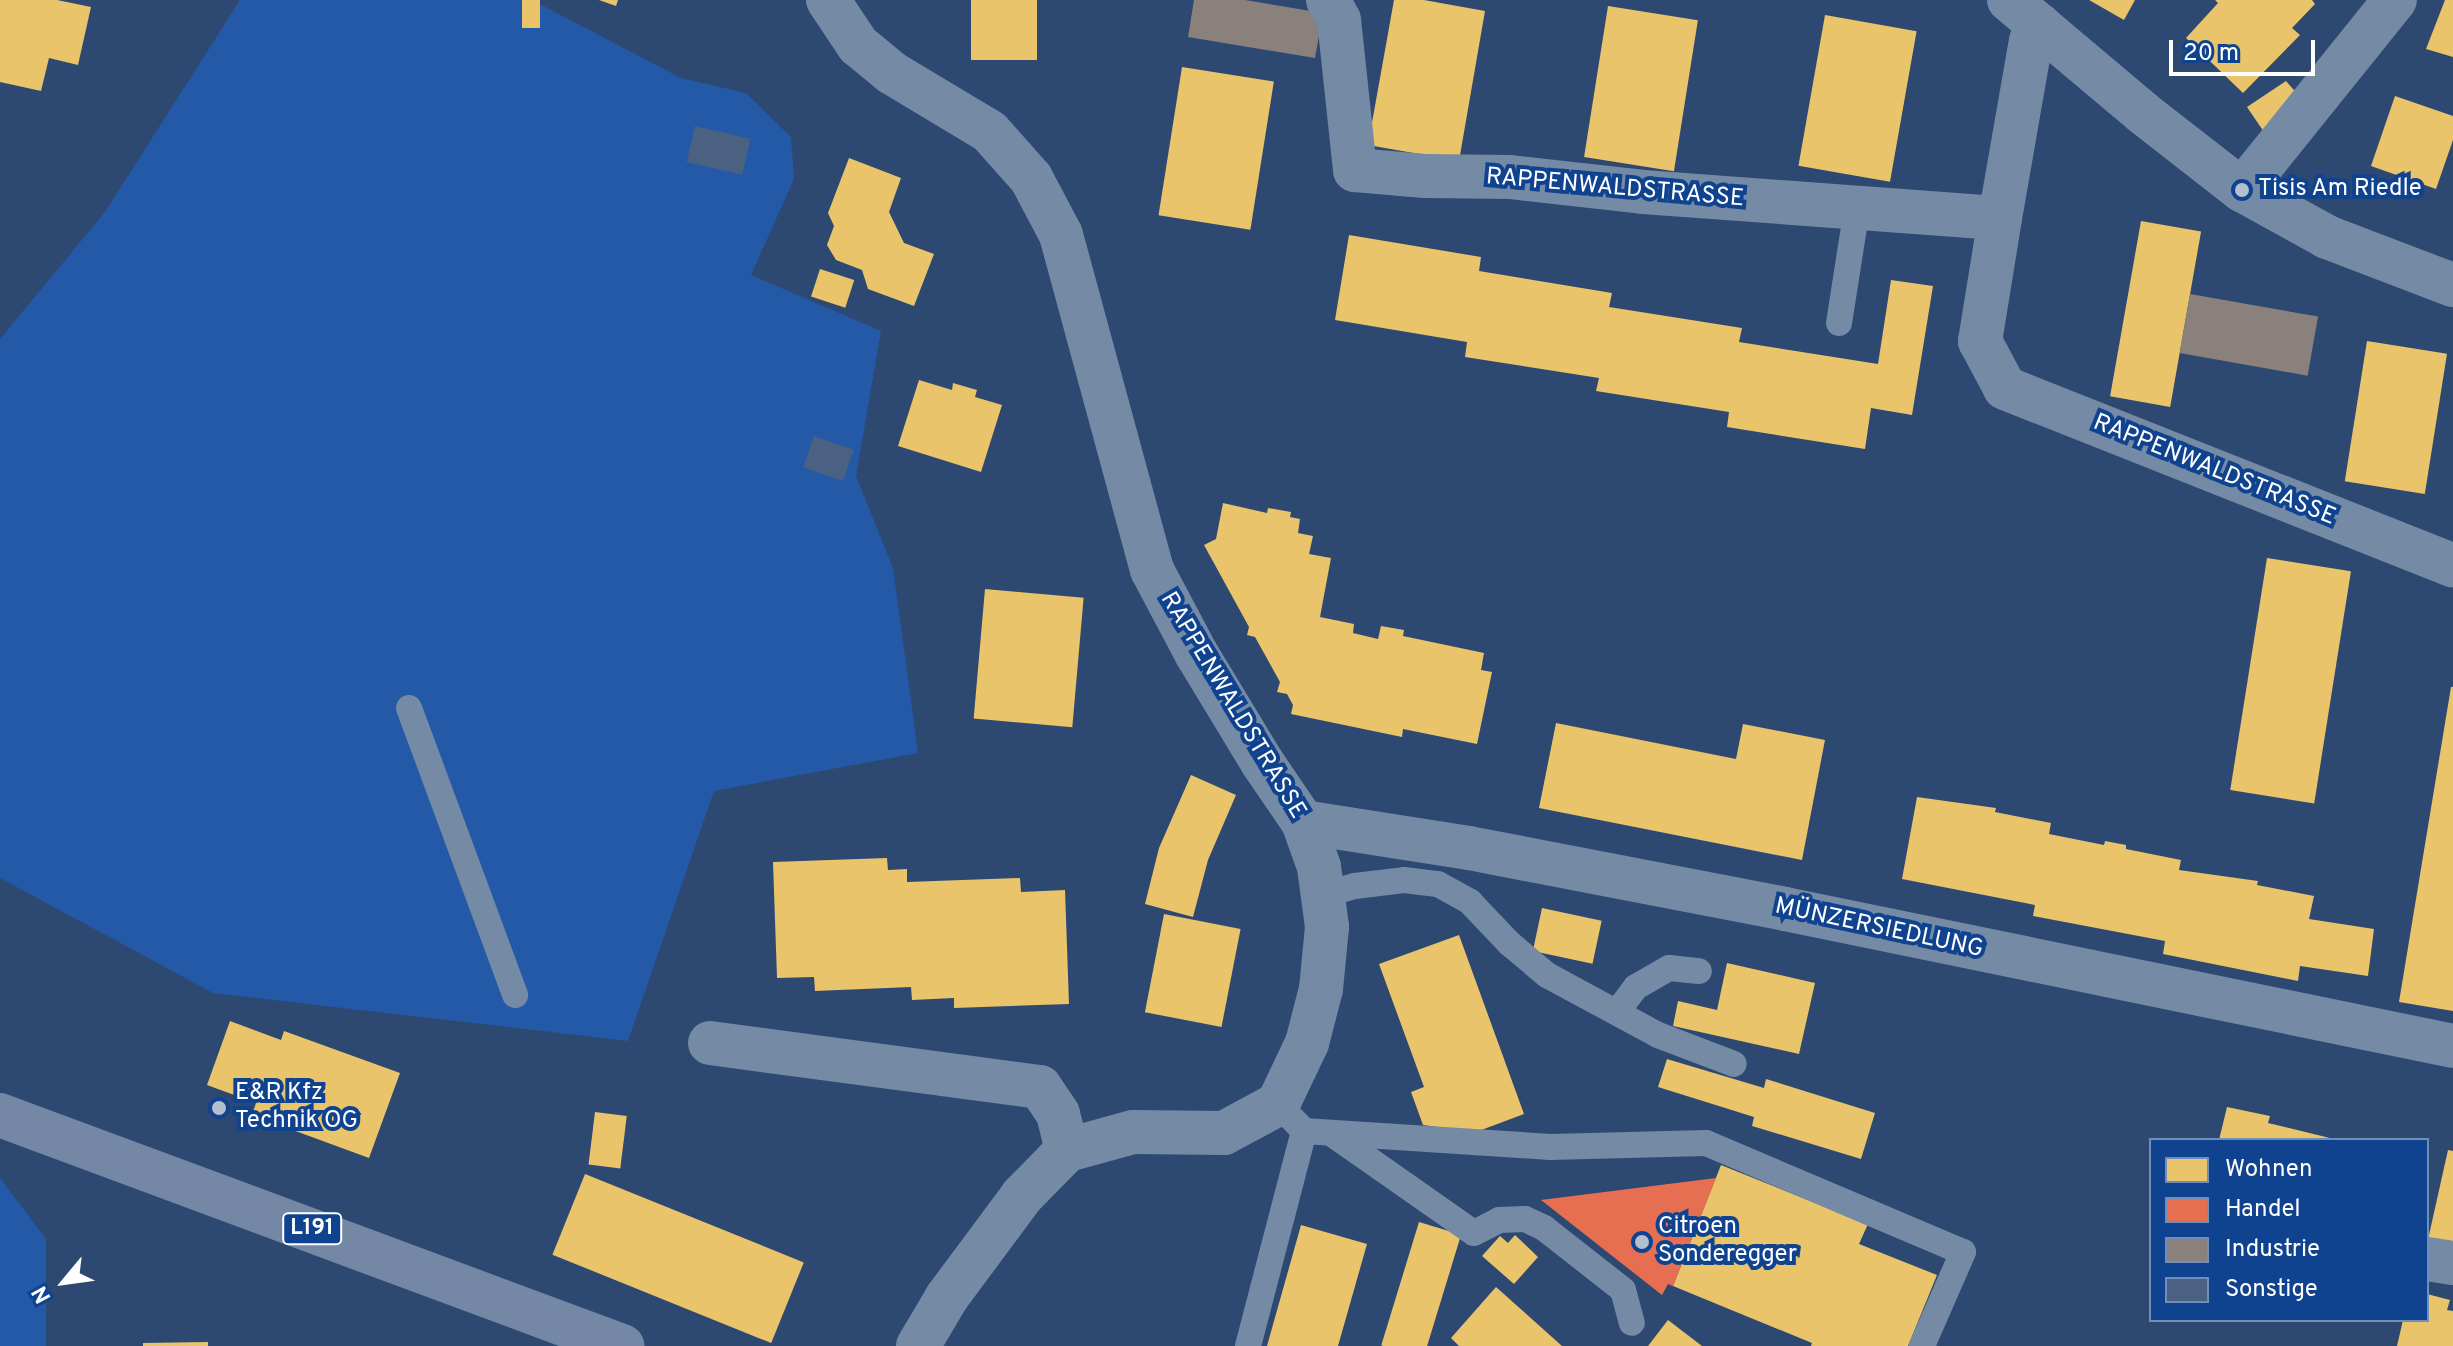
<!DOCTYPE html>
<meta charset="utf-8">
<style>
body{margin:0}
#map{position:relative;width:2453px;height:1346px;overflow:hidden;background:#2d4972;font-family:Overpass,sans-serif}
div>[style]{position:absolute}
.green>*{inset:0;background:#2359a6}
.homes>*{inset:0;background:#e9c46a;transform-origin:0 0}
.shops>*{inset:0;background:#e76f51}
.industry>*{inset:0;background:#8a817c;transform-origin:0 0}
.building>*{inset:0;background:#4b6182;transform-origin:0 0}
.lane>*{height:26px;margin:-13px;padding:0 13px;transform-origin:13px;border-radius:13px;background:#748aa5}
.street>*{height:44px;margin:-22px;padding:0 22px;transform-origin:22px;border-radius:22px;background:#748aa5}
.primary>*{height:44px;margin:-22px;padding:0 22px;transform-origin:22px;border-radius:22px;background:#7488a5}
.dots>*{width:22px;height:22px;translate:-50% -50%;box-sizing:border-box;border:4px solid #10438f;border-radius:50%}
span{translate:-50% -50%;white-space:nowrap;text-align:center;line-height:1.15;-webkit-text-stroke:8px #10438f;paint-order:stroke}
.shield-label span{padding:2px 6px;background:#10438f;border:2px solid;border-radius:6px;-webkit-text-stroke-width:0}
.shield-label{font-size:22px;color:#fff;font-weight:700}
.street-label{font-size:24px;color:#fff}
.poi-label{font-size:24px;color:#fff}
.left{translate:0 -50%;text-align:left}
.legend{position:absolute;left:2149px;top:1138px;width:280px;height:184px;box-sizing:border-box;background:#10438f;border:2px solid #708ebc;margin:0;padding:10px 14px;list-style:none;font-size:24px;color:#fff}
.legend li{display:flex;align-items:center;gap:16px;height:40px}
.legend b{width:40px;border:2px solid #708ebc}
.north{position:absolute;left:24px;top:1242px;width:80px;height:80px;-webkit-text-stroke:6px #10438f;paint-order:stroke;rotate:241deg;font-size:22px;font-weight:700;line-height:32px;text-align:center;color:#fff}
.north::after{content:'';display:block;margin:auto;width:28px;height:36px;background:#fff;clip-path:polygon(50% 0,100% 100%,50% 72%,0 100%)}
.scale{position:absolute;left:2169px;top:40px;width:146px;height:36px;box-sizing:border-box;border:4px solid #fff;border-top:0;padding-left:10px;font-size:24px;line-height:28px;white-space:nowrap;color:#fff;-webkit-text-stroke:6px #10438f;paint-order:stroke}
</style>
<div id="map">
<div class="green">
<div style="clip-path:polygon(240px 0,532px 0,681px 78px,746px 93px,791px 137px,794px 179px,751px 275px,881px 331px,856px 476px,893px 568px,918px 753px,714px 791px,628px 1041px,213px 993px,0 878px,0 339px,105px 212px)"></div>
<div style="clip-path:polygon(0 1178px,46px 1239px,46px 1346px,0 1346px)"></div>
</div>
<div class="homes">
<div style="clip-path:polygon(0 0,57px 0,91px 7px,78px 65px,49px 58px,41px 91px,0 82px)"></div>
<div style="left:522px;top:0;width:18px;height:28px"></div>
<div style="clip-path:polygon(599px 0,618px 0,616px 6px)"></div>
<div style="left:971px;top:0;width:66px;height:60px"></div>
<div style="clip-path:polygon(1394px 0,1424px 0,1485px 11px,1459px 161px,1368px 145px)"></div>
<div style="clip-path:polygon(2089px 0,2135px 0,2124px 20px)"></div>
<div style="clip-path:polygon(2215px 0,2312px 0,2315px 4px,2292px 28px,2300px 35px,2243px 93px,2186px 38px,2218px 3px)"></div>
<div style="clip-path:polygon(2445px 0,2453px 0,2453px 57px,2426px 49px)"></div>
<div style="left:1608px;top:6px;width:91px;height:153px;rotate:9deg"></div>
<div style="left:1825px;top:15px;width:93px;height:153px;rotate:10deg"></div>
<div style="left:1182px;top:67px;width:93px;height:150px;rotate:9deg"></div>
<div style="clip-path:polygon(2286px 81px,2300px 97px,2266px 135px,2247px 107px)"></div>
<div style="clip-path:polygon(2395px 96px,2453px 116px,2453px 140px,2436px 189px,2371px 166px)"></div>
<div style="clip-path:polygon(849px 158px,901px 178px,889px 212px,904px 243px,934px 254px,914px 306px,868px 289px,862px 270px,836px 260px,827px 245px,834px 226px,828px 213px)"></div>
<div style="left:2141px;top:221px;width:61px;height:178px;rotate:10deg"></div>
<div style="clip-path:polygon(1349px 235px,1481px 257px,1479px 271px,1612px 293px,1609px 307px,1742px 328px,1739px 342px,1878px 364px,1891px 280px,1933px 286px,1912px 415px,1871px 408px,1865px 449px,1727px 427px,1729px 412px,1596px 391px,1599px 378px,1465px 357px,1467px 342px,1335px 320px)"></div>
<div style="left:820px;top:269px;width:36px;height:29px;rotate:18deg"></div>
<div style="left:2367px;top:341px;width:81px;height:142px;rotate:9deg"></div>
<div style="clip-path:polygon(919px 380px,952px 390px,953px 383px,977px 390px,975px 397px,1002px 405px,981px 472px,898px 446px)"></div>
<div style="clip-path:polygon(1223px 503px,1267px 513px,1268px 508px,1291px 512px,1290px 517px,1300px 519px,1298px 533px,1313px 536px,1309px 554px,1331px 558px,1320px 617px,1354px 624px,1353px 633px,1378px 639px,1381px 626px,1404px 630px,1403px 636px,1484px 653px,1481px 670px,1492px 672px,1477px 744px,1403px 729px,1402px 737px,1291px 714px,1293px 705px,1287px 694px,1277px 692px,1280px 682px,1255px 637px,1247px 635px,1249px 627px,1204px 545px,1216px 539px)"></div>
<div style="left:2267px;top:558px;width:85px;height:235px;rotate:9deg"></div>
<div style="left:985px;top:589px;width:99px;height:130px;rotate:5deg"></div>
<div style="clip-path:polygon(2451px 687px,2453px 687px,2453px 1011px,2399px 1002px)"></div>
<div style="clip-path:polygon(1556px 723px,1736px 759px,1743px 724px,1825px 740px,1802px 860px,1539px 808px)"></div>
<div style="clip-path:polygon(1191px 775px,1236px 795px,1208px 860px,1193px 917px,1145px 904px,1159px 848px)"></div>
<div style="clip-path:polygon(1917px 797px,1996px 808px,1995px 812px,2051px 823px,2049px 834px,2104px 845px,2105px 841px,2126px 845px,2126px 849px,2181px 860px,2179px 870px,2258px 881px,2257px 885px,2314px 896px,2309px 919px,2374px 929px,2368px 976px,2300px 966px,2298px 981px,2163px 954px,2165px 941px,2033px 916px,2035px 905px,1902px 879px)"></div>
<div style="clip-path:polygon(887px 858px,888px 870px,907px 869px,907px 882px,1020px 878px,1021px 892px,1065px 890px,1069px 1004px,954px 1008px,954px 998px,912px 1000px,911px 987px,815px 991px,814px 977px,777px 978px,773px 862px)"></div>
<div style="left:1542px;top:908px;width:61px;height:44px;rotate:12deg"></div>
<div style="left:1164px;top:914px;width:78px;height:100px;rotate:11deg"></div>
<div style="clip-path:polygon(1459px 935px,1524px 1114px,1476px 1132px,1423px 1125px,1411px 1092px,1424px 1087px,1379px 964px)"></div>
<div style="clip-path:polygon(1727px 963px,1815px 983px,1799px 1054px,1673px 1026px,1678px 1001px,1717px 1010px)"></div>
<div style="clip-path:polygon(230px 1021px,281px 1040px,284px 1031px,400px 1073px,369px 1158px,252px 1115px,256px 1103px,207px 1085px)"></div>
<div style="clip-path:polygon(1667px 1059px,1764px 1088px,1766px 1079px,1875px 1113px,1861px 1159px,1752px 1126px,1754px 1117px,1658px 1087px)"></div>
<div style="clip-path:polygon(2227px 1107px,2270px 1116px,2268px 1123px,2338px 1140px,2219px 1140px)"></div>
<div style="left:595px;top:1112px;width:32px;height:53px;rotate:7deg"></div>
<div style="clip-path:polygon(2448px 1150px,2453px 1151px,2453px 1245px,2427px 1244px)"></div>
<div style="clip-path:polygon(1721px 1165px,1868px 1224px,1859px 1244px,1937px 1275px,1908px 1346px,1811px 1346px,1812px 1343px,1673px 1286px)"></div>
<div style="left:585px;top:1174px;width:236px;height:87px;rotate:22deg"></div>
<div style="left:1419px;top:1222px;width:44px;height:129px;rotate:17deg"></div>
<div style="clip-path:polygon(1301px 1225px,1367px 1244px,1338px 1346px,1267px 1346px)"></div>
<div style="clip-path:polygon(1515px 1235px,1538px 1257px,1514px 1284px,1482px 1256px,1500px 1236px,1508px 1243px)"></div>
<div style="clip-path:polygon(1496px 1287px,1562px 1346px,1459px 1346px,1451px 1338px)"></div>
<div style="clip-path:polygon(2427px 1294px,2450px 1300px,2447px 1310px,2453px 1311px,2453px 1346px,2397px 1346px,2403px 1320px,2427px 1320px)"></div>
<div style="clip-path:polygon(1668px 1320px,1702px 1346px,1648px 1346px)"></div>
<div style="clip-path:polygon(208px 1342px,208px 1346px,143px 1346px,143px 1343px)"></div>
</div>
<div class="shops">
<div style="clip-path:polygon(1716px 1178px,1673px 1286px,1668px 1284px,1662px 1295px,1541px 1200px)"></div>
</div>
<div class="industry">
<div style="clip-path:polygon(1194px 0,1245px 0,1323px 13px,1315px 58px,1188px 37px)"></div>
<div style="left:2190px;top:294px;width:130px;height:60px;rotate:10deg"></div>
</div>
<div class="building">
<div style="left:695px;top:126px;width:57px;height:37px;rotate:13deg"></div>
<div style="left:814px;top:436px;width:42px;height:33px;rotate:19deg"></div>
</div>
<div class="lane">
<div style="left:1839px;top:323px;width:116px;rotate:-81.1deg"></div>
<div style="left:409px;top:708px;width:306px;rotate:69.7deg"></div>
<div style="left:1323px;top:895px;width:33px;rotate:-16deg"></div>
<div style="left:1355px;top:886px;width:49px;rotate:-7deg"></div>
<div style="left:1404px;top:880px;width:34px;rotate:7deg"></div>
<div style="left:1438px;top:884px;width:37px;rotate:29deg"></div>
<div style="left:1470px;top:902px;width:57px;rotate:46.4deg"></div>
<div style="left:1509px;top:943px;width:50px;rotate:40.1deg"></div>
<div style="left:1547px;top:975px;width:126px;rotate:28.4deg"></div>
<div style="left:1658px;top:1035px;width:81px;rotate:20.9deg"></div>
<div style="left:1617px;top:1012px;width:31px;rotate:-53deg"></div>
<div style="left:1636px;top:987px;width:38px;rotate:-30deg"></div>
<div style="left:1669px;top:968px;width:30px;rotate:6deg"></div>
<div style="left:1278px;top:1104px;width:37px;rotate:46deg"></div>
<div style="left:1304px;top:1131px;width:247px;rotate:3.7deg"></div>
<div style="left:1550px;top:1147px;width:156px;rotate:-1.5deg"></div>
<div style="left:1706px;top:1143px;width:279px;rotate:23deg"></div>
<div style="left:1963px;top:1252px;width:103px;rotate:113.6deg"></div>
<div style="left:1331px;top:1133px;width:174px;rotate:35deg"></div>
<div style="left:1474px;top:1233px;width:28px;rotate:-27deg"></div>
<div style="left:1499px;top:1220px;width:26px;rotate:-2deg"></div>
<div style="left:1525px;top:1219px;width:21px;rotate:25deg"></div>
<div style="left:1544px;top:1228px;width:100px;rotate:38.1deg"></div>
<div style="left:1623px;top:1290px;width:34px;rotate:75deg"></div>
<div style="left:1248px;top:1346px;width:222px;rotate:-75.4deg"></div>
</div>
<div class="street">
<div style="left:828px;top:0;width:54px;rotate:56.3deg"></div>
<div style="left:858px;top:45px;width:44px;rotate:39.5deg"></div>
<div style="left:892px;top:73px;width:114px;rotate:31deg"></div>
<div style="left:990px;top:132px;width:62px;rotate:48.3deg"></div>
<div style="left:1031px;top:178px;width:64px;rotate:62.2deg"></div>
<div style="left:1061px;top:235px;width:347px;rotate:74.8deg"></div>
<div style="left:1152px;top:570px;width:94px;rotate:62.1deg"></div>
<div style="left:1196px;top:653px;width:127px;rotate:58.8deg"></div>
<div style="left:1262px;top:762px;width:73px;rotate:55.7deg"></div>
<div style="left:1303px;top:822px;width:48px;rotate:70.4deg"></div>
<div style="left:1319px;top:867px;width:61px;rotate:82.4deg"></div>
<div style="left:1327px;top:927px;width:62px;rotate:95.5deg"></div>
<div style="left:1321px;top:989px;width:56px;rotate:104.5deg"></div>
<div style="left:1307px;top:1043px;width:68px;rotate:115.4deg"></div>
<div style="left:1278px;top:1104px;width:61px;rotate:151.8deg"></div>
<div style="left:1224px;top:1133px;width:91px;rotate:-179.4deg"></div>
<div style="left:1133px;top:1132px;width:68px;rotate:164.7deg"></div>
<div style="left:1067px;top:1150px;width:64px;rotate:134.4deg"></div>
<div style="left:1022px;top:1196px;width:126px;rotate:126.6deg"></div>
<div style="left:947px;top:1297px;width:57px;rotate:120.6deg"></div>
<div style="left:1328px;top:0;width:23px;rotate:61deg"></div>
<div style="left:1339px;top:20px;width:151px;rotate:83.9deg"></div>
<div style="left:1355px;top:170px;width:70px;rotate:4.9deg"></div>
<div style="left:1425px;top:176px;width:85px;rotate:0.7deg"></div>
<div style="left:1510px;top:177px;width:134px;rotate:6.4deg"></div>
<div style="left:1643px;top:192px;width:358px;rotate:4.2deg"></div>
<div style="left:2000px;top:218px;width:125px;rotate:99.2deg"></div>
<div style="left:1980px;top:341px;width:53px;rotate:62deg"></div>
<div style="left:2005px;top:388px;width:482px;rotate:21.6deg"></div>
<div style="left:2009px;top:0;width:175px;rotate:40.1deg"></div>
<div style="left:2143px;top:113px;width:125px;rotate:37.9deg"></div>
<div style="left:2242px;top:190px;width:97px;rotate:28.9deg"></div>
<div style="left:2327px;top:237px;width:135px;rotate:20.9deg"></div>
<div style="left:2242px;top:190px;width:244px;rotate:-51.2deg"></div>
<div style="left:2000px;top:218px;width:180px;rotate:-80.1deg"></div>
<div style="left:2031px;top:41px;width:18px;rotate:-61deg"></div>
<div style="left:1303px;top:822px;width:168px;rotate:8.9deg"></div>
<div style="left:1469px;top:848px;width:322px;rotate:10.9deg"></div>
<div style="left:1785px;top:909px;width:682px;rotate:11.59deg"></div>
<div style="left:710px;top:1043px;width:333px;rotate:7.6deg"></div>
<div style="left:1040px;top:1087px;width:32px;rotate:56deg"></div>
<div style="left:1058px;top:1114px;width:37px;rotate:76deg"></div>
<div style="left:2427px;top:1259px;width:26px;rotate:9deg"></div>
</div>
<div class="primary">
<div style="left:0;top:1115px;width:664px;rotate:20.37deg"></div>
</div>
<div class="dots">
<div style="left:2242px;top:190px;background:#b6bfce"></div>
<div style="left:219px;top:1108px;background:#b6bfce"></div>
<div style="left:1642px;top:1242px;background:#b6bfce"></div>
</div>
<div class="shield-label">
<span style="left:312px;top:1229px">L191</span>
</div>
<div class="street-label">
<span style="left:1615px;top:189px;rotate:5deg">RAPPENWALDSTRASSE</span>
<span style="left:2214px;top:471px;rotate:22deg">RAPPENWALDSTRASSE</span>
<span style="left:1232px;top:706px;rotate:59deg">RAPPENWALDSTRASSE</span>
<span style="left:1879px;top:929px;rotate:12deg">MÜNZERSIEDLUNG</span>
</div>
<div class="poi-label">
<span class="left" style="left:2258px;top:190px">Tisis Am Riedle</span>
<span class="left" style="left:235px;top:1108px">E&amp;R Kfz<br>Technik OG</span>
<span class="left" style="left:1658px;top:1242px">Citroen<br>Sonderegger</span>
</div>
<ul class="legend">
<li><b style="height:22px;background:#e9c46a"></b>Wohnen</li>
<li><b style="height:22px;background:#e76f51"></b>Handel</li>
<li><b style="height:22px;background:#8a817c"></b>Industrie</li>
<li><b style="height:22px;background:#4b6182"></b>Sonstige</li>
</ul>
<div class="north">N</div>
<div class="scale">20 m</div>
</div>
